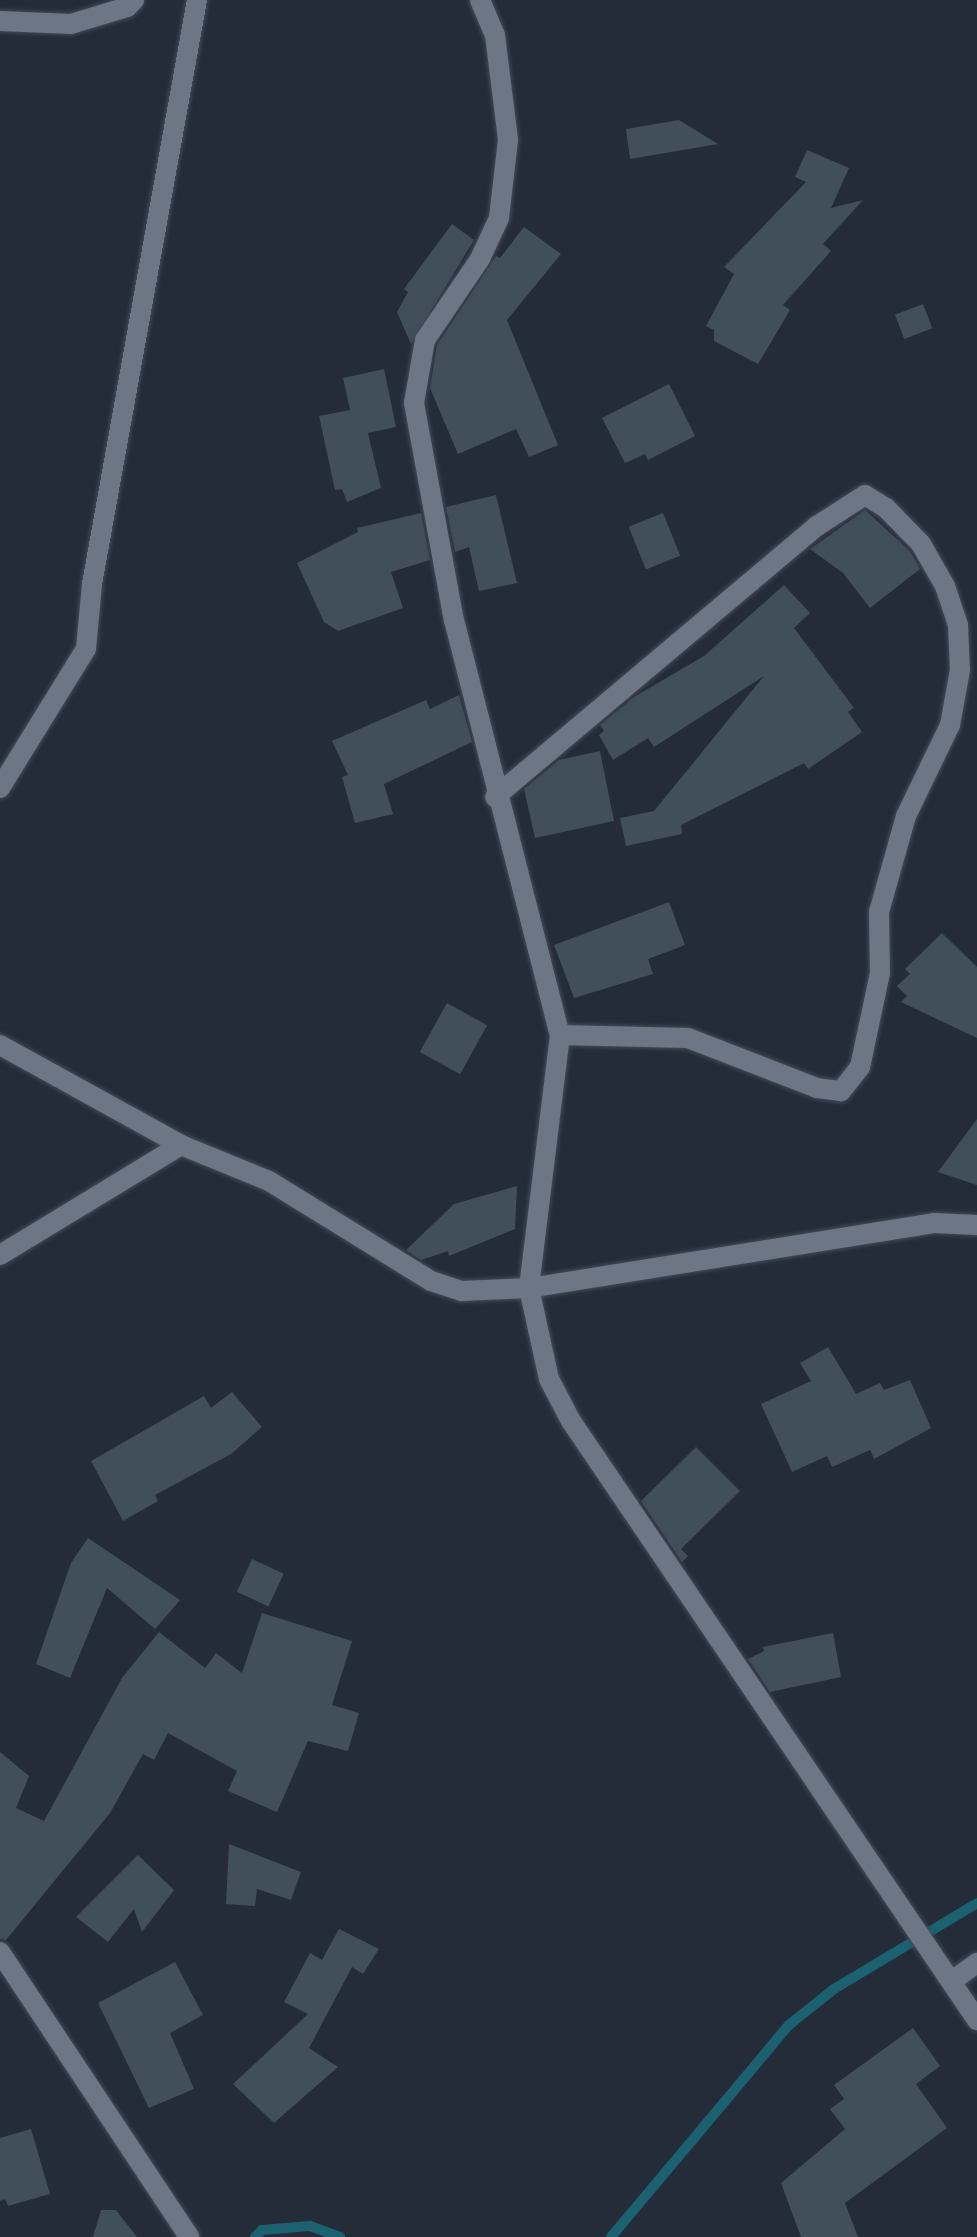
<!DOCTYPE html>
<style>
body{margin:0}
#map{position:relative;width:977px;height:2237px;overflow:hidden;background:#242c39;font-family:Overpass,sans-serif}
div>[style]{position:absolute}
.stream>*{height:10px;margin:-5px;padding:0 5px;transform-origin:5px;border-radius:5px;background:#1b6170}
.building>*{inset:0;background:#404f5a;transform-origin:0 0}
.roads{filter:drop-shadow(0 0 2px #444a55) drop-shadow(0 0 2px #444a55)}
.minor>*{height:20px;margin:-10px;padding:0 10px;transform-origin:10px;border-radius:10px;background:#6d7685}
span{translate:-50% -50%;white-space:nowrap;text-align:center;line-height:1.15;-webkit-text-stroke:6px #11141a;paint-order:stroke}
</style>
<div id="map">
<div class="stream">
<div style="left:255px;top:2237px;width:10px;rotate:-45deg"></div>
<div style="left:262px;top:2230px;width:48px;rotate:-4.8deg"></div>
<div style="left:310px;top:2226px;width:32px;rotate:20deg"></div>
<div style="left:611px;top:2237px;width:277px;rotate:-50deg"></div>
<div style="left:789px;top:2025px;width:58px;rotate:-38.7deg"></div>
<div style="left:834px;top:1989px;width:167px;rotate:-31deg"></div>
</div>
<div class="building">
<div style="clip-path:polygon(679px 120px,718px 144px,630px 159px,626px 129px)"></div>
<div style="clip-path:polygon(807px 150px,849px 168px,831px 208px,863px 200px,823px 244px,831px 251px,783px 305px,790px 310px,758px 364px,714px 341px,714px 330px,706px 326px,734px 274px,724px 267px,806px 182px,795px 177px)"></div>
<div style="clip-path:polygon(452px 224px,474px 240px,411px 344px,397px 312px,408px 292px,404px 289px)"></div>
<div style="clip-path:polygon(524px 227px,561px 254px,507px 320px,558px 445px,529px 457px,516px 429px,458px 454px,430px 388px,437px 345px,496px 256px,500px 258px)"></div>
<div style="left:923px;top:304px;width:26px;height:30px;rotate:69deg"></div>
<div style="clip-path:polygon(384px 369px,396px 427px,368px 433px,381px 488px,347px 502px,342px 489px,335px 490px,319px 416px,350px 410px,343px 378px)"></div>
<div style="clip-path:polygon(669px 384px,695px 436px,648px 460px,645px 454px,625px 463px,602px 418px)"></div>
<div style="clip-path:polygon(496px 495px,517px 583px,479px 591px,469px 547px,455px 552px,446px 507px)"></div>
<div style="clip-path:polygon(865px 510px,910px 551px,920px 569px,870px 608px,843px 573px,810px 549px)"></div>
<div style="clip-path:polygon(421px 513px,430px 560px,391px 572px,403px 608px,338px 631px,324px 622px,297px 563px,358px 532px,357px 528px)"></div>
<div style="left:663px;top:513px;width:46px;height:37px;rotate:68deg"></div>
<div style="clip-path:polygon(784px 585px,810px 613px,794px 628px,854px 708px,848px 712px,862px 732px,808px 769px,804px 763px,681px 825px,682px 834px,626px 846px,620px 818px,654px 811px,764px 676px,654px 747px,648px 738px,613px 760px,599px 735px,604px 731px,600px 725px,634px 697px,704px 656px)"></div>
<div style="clip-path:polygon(459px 695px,472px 742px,384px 784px,393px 814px,355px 823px,342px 777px,348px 775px,332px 741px,426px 700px,430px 709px)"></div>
<div style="clip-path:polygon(600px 751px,614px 821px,535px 838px,524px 789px,559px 760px)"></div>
<div style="clip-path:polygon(669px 902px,685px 945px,648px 959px,653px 974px,574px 998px,554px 945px)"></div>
<div style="clip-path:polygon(942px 933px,977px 967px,977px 1038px,901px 1002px,907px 996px,897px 986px,910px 974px,905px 969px)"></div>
<div style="left:447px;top:1003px;width:46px;height:56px;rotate:29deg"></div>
<div style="clip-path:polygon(977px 1119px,977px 1185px,938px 1172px)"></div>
<div style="clip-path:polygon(517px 1186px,515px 1229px,449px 1256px,448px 1251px,421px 1260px,406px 1250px,454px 1204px)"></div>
<div style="clip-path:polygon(828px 1347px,856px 1394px,880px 1383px,884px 1390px,910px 1380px,931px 1428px,874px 1459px,870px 1450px,832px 1467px,827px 1456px,792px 1472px,761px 1404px,811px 1381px,800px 1363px)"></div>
<div style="clip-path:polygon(232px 1392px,262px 1427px,231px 1454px,155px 1495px,158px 1501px,123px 1521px,91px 1461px,204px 1396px,211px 1408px)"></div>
<div style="clip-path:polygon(696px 1447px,740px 1491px,681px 1549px,688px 1556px,682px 1562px,641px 1501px)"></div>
<div style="clip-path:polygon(88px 1538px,180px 1600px,155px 1629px,107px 1588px,70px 1678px,36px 1664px,71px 1563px)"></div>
<div style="left:252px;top:1559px;width:35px;height:36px;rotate:25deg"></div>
<div style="clip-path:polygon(262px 1613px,352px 1641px,332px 1705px,359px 1713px,348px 1751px,308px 1741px,277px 1812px,228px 1791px,237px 1771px,168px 1733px,154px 1760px,143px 1754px,110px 1813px,6px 1940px,0 1939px,0 1752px,29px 1776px,16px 1808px,44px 1821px,122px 1678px,159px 1632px,205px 1668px,216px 1653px,242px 1673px)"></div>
<div style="clip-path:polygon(833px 1633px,841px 1677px,770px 1692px,748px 1659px,764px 1651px,763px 1647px)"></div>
<div style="clip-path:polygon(229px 1844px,301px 1872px,291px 1900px,257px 1889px,255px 1906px,226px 1904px)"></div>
<div style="clip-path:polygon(138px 1855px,174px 1890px,142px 1932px,134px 1909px,108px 1942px,76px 1917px)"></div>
<div style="clip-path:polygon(339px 1929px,379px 1949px,363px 1974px,352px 1967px,309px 2048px,338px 2067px,274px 2123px,233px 2084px,308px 2014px,284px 2002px,310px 1953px,322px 1960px)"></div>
<div style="clip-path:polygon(175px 1962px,203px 2015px,170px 2033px,194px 2089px,149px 2108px,98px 2003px)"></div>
<div style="clip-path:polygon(913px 2028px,940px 2066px,916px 2084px,947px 2128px,845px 2203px,858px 2237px,801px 2237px,781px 2183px,845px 2129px,830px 2109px,844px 2099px,834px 2085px)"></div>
<div style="clip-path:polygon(31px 2129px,50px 2194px,8px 2206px,5px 2199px,0 2201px,0 2138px)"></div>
<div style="clip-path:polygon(101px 2210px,116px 2210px,137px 2237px,93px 2237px)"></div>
</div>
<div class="roads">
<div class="minor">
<div style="left:480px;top:0;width:38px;rotate:67deg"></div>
<div style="left:495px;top:35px;width:106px;rotate:82.9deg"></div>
<div style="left:508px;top:140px;width:79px;rotate:96.6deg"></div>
<div style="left:499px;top:218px;width:45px;rotate:114.9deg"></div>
<div style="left:480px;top:259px;width:98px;rotate:124.2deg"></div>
<div style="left:425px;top:340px;width:64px;rotate:99.9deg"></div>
<div style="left:414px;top:403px;width:221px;rotate:79.6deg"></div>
<div style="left:454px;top:620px;width:428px;rotate:75.7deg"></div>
<div style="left:560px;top:1035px;width:255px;rotate:97deg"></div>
<div style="left:529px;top:1288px;width:93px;rotate:77.6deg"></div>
<div style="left:549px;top:1379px;width:47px;rotate:62.4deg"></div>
<div style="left:571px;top:1421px;width:724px;rotate:55.87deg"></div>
<div style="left:0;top:21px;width:71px;rotate:2.4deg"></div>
<div style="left:71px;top:24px;width:59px;rotate:-16.9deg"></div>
<div style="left:127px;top:7px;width:10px;rotate:-45deg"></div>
<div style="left:0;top:788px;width:163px;rotate:-58.3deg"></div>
<div style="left:86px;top:649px;width:65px;rotate:-84.7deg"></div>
<div style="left:92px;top:584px;width:593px;rotate:-79.81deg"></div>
<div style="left:495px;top:797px;width:421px;rotate:-40.1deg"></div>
<div style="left:817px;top:526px;width:57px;rotate:-32.9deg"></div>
<div style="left:865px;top:495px;width:25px;rotate:32deg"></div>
<div style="left:886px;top:508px;width:50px;rotate:45.8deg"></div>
<div style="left:921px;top:544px;width:48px;rotate:60.3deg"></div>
<div style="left:945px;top:586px;width:41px;rotate:71.6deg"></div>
<div style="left:958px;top:625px;width:45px;rotate:87.5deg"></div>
<div style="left:960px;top:670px;width:56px;rotate:100.3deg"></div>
<div style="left:950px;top:725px;width:101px;rotate:115.8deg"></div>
<div style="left:906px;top:816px;width:100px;rotate:105.7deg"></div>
<div style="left:879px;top:912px;width:61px;rotate:89.1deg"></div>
<div style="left:880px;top:973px;width:96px;rotate:102deg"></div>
<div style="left:860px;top:1067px;width:31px;rotate:128deg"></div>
<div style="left:841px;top:1091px;width:24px;rotate:-173deg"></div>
<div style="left:817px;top:1088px;width:138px;rotate:-158.8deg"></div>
<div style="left:688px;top:1038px;width:128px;rotate:-178.7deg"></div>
<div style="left:0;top:1045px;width:207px;rotate:28.9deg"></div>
<div style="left:181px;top:1145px;width:95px;rotate:22.2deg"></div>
<div style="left:269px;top:1181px;width:190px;rotate:31.7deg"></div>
<div style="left:431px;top:1281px;width:33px;rotate:18deg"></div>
<div style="left:462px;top:1291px;width:67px;rotate:-2.6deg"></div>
<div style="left:529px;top:1288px;width:410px;rotate:-9.1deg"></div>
<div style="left:934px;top:1223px;width:43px;rotate:2.7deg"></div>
<div style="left:0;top:1255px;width:212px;rotate:-31.3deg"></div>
<div style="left:0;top:1952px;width:342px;rotate:56.4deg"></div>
<div style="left:952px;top:1981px;width:31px;rotate:-36deg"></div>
</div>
</div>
</div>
